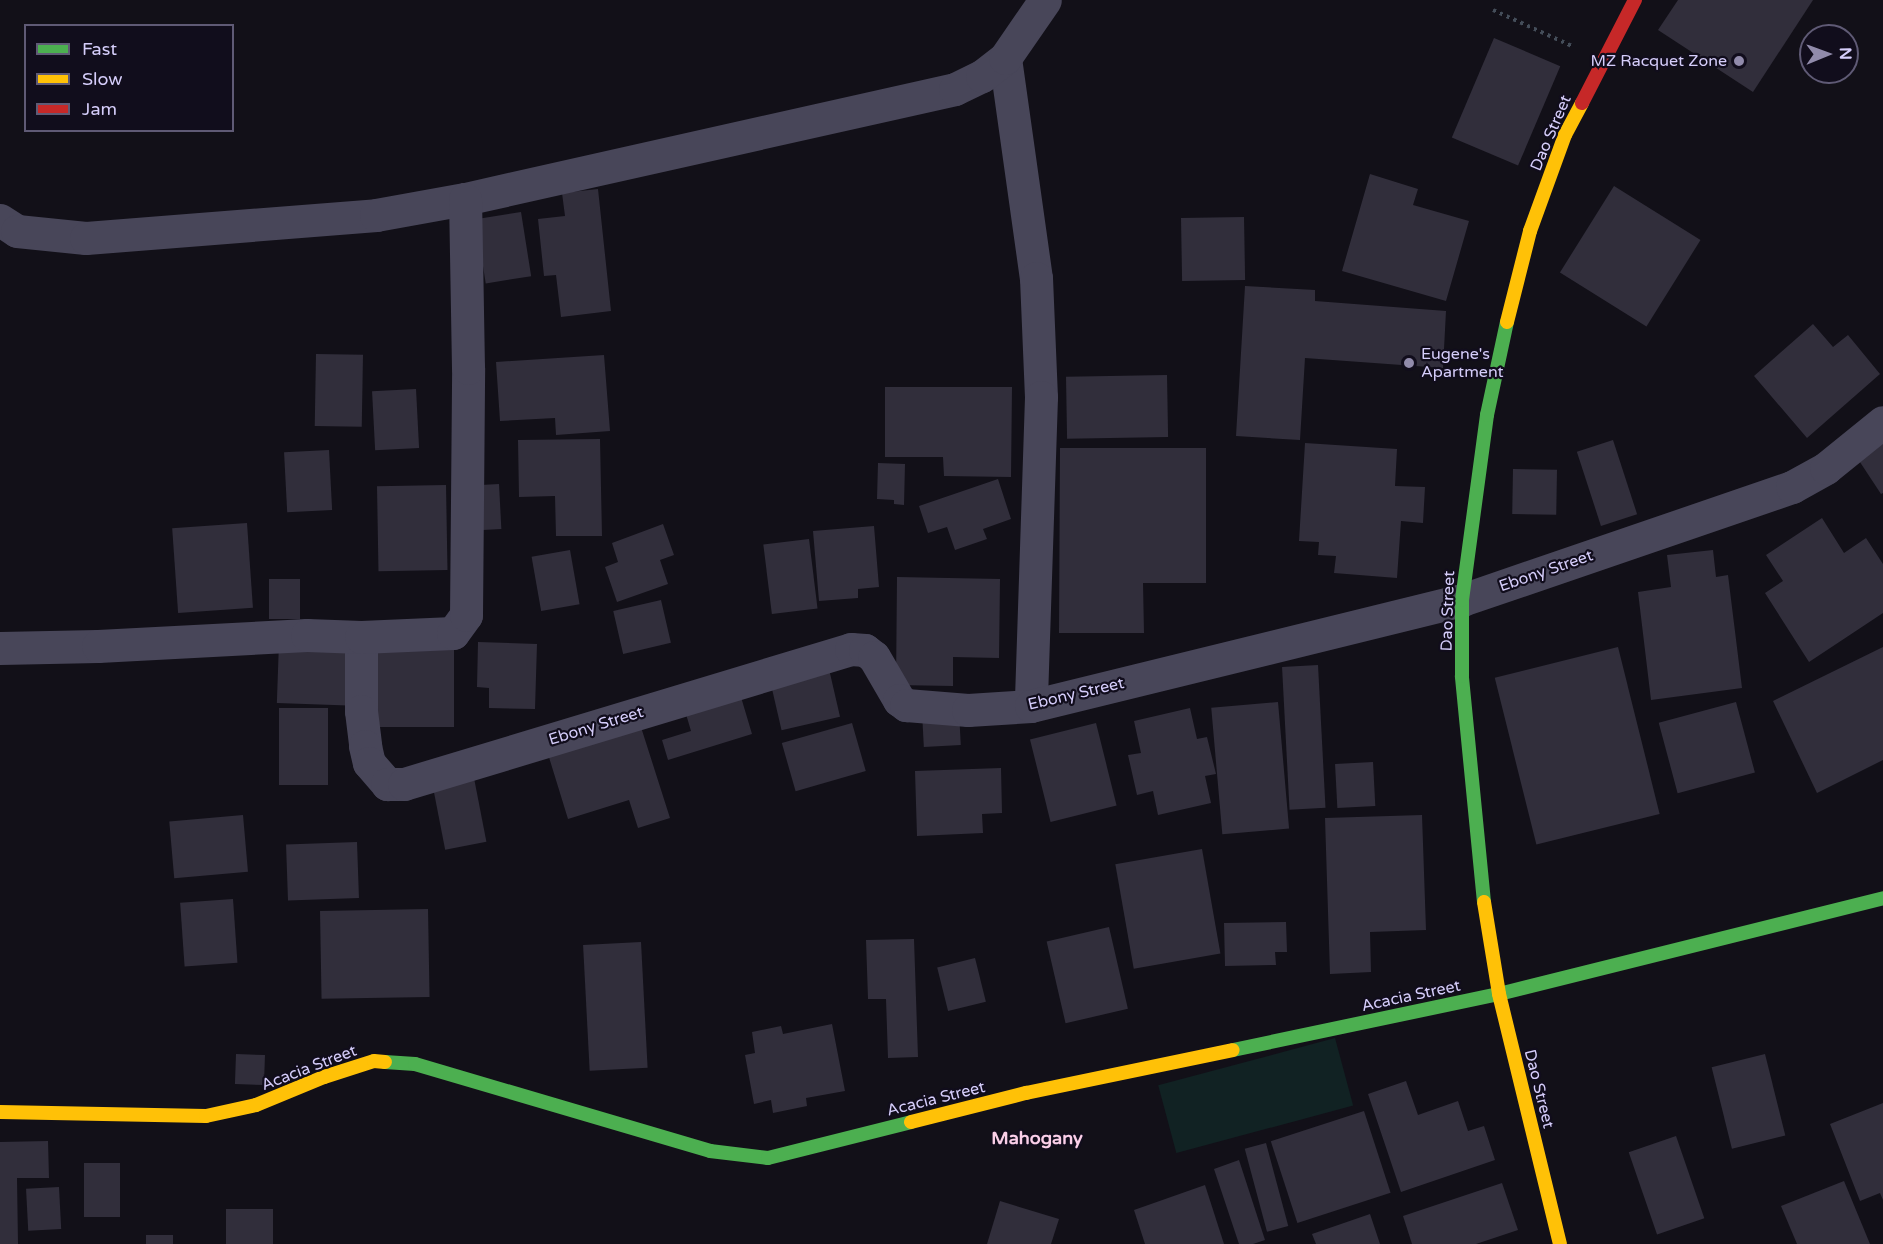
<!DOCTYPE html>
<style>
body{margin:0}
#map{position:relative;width:1883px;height:1244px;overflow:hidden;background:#121018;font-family:"Varela Round",sans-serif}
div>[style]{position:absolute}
.green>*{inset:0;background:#112223;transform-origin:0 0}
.building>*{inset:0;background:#312e3b;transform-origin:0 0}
.path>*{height:4px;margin-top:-2px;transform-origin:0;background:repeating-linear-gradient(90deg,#444d59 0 3px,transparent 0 7.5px)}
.street>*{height:33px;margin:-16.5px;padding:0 16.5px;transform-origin:16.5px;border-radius:16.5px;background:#484659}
.fast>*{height:14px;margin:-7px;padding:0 7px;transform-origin:7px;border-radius:7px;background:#4caf50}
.slow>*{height:14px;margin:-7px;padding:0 7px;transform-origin:7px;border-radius:7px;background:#ffc107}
.jam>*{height:14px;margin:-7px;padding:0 7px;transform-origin:7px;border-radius:7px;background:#c62828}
.dots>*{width:16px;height:16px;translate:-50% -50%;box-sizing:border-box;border:3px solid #110d1c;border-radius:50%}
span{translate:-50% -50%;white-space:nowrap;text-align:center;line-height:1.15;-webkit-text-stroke:4.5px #110d1c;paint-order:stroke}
.poi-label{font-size:16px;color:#d5cdfa}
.right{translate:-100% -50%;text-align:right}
.left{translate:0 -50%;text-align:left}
.street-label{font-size:16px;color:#d5cdfa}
.neighbourhood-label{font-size:18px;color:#facfe8;font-weight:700}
.legend{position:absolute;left:24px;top:24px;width:210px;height:108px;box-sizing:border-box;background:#110d1c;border:2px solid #5f5a75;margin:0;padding:8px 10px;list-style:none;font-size:18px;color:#d5cdfa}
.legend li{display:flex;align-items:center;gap:12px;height:30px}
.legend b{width:30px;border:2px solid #5f5a75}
.north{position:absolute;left:1799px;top:24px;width:60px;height:60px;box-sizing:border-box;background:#110d1c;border:2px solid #5f5a75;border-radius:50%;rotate:89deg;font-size:16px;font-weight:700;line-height:24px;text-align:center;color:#d5cdfa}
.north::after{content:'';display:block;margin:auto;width:21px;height:27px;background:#918bab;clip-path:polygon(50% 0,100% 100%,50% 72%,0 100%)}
</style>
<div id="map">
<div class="green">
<div style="left:1335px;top:1038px;width:70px;height:183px;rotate:75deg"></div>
</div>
<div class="building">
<div style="clip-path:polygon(1678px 0,1813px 0,1753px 92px,1658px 30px)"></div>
<div style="left:1494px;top:38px;width:72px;height:108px;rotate:23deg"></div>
<div style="clip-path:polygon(1370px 174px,1418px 189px,1413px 205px,1469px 221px,1446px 301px,1342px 271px)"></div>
<div style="left:1614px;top:186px;width:102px;height:102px;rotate:32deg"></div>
<div style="clip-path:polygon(598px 189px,611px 311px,561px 317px,556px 275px,544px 276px,538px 219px,565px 216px,562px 193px)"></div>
<div style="left:521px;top:212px;width:65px;height:46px;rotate:81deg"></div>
<div style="left:1244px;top:217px;width:63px;height:63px;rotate:89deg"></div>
<div style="clip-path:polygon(1245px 286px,1315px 290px,1315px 301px,1446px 311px,1443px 368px,1305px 358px,1300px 440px,1236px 436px)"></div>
<div style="clip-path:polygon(1813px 324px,1833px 347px,1848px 335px,1880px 374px,1807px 438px,1754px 376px)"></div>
<div style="left:316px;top:354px;width:47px;height:72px;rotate:1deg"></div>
<div style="clip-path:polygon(604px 355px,610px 431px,556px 435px,555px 418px,500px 421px,496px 362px)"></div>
<div style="left:1167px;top:375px;width:62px;height:101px;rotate:89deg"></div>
<div style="clip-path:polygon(885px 387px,1012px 387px,1011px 477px,944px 476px,943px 457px,885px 457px)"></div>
<div style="left:416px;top:389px;width:59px;height:44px;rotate:87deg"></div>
<div style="clip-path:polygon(1883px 433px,1883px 493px,1881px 494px,1854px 453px)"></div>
<div style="clip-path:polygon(600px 439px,602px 536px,556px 536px,555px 496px,519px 497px,518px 440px)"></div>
<div style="left:1613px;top:440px;width:78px;height:38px;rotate:72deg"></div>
<div style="clip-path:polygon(1305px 443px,1397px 449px,1395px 486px,1425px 487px,1423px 523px,1401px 521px,1397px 578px,1334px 573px,1336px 556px,1318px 555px,1319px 542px,1299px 541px)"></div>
<div style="clip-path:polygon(1060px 448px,1206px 448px,1206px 583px,1143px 583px,1144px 633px,1059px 633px)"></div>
<div style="left:329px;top:450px;width:60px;height:45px;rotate:87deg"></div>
<div style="clip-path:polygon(878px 463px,905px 464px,904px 505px,894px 504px,894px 500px,877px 499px)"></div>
<div style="left:1513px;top:469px;width:44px;height:45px;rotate:1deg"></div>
<div style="clip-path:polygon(998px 479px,1011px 519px,983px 529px,987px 539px,955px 550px,947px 527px,928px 533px,919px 506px)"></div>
<div style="left:499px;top:484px;width:45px;height:23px;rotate:87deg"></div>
<div style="left:446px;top:485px;width:85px;height:69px;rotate:89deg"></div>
<div style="clip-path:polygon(1822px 518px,1844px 553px,1866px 538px,1883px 564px,1883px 613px,1809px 662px,1765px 593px,1783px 581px,1766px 555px)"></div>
<div style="left:247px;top:523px;width:85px;height:75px;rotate:86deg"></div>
<div style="clip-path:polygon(663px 524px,674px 555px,660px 560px,668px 584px,617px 602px,605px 567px,618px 562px,612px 543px)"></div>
<div style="clip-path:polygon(874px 526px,879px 587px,858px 589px,858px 598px,819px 601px,813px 531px)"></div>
<div style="left:809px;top:539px;width:70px;height:46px;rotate:83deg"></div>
<div style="left:570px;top:550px;width:55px;height:39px;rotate:80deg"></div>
<div style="clip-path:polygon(1713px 550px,1716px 577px,1728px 575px,1742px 688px,1651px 700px,1638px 592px,1671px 587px,1667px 555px)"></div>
<div style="clip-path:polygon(897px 577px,1000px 579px,999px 658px,953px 657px,953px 686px,896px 685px)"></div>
<div style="left:269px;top:579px;width:31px;height:40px"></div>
<div style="left:661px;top:600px;width:44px;height:49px;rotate:77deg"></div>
<div style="left:279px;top:642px;width:71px;height:61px;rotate:2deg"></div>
<div style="clip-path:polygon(478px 642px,537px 644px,535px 709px,489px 708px,489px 688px,477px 687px)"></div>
<div style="left:1618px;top:647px;width:172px;height:127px;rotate:76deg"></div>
<div style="clip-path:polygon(1883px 647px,1883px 760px,1817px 793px,1773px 701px)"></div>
<div style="left:374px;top:650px;width:80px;height:77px"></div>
<div style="left:1318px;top:665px;width:143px;height:36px;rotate:87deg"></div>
<div style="left:829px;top:669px;width:49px;height:60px;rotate:77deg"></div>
<div style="clip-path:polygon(738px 687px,752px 734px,668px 760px,662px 740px,691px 731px,683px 704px)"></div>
<div style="left:1278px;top:702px;width:127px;height:67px;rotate:85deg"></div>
<div style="left:1736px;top:702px;width:73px;height:80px;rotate:75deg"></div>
<div style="left:279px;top:708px;width:49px;height:77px"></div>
<div style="clip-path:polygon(1190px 708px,1197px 739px,1207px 737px,1216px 774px,1205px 776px,1211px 803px,1158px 815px,1153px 791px,1137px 795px,1128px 755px,1141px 753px,1134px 721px)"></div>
<div style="left:959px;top:711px;width:34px;height:37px;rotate:87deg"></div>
<div style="left:852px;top:723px;width:50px;height:73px;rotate:74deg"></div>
<div style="left:1096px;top:723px;width:85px;height:68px;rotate:76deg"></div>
<div style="clip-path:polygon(640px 724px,670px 818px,638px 828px,629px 800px,568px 819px,548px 754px)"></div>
<div style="left:1373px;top:762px;width:44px;height:38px;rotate:87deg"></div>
<div style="clip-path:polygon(1001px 768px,1002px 813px,982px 814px,983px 833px,917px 836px,915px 771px)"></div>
<div style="left:474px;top:778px;width:65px;height:42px;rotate:79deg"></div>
<div style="left:243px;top:815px;width:57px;height:74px;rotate:85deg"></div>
<div style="clip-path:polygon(1422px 815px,1426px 930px,1370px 932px,1371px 972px,1330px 974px,1325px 818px)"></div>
<div style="left:357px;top:842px;width:56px;height:71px;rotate:88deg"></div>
<div style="left:1202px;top:849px;width:106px;height:88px;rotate:80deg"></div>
<div style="left:233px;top:899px;width:64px;height:53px;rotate:86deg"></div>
<div style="left:428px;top:909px;width:88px;height:108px;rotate:89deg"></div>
<div style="clip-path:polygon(1286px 922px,1287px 952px,1275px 952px,1276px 965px,1225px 966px,1224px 923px)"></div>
<div style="left:1109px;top:927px;width:84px;height:64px;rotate:77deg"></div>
<div style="clip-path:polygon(914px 939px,918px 1057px,888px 1058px,886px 999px,868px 999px,866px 940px)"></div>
<div style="left:641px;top:942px;width:126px;height:58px;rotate:87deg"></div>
<div style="left:975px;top:958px;width:45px;height:39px;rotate:76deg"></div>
<div style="clip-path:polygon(832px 1024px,845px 1091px,806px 1098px,807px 1106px,773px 1113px,771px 1100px,754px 1104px,745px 1055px,755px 1053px,752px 1032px,781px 1026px,783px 1034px)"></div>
<div style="left:236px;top:1054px;width:29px;height:30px;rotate:2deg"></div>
<div style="left:1765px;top:1054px;width:84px;height:55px;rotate:76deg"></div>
<div style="clip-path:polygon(1406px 1081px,1418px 1115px,1458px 1101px,1468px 1131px,1484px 1126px,1495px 1160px,1401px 1192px,1368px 1094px)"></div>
<div style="clip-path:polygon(1883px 1103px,1883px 1200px,1880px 1193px,1860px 1201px,1830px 1124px)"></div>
<div style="left:1364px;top:1111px;width:86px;height:98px;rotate:72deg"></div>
<div style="left:1676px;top:1136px;width:87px;height:50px;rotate:71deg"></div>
<div style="clip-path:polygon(48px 1141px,49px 1178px,17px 1178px,18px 1244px,0 1244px,0 1142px)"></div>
<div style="left:1266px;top:1143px;width:86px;height:22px;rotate:75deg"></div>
<div style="clip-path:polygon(1239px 1160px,1265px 1240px,1253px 1244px,1239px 1244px,1214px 1169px)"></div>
<div style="left:84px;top:1163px;width:36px;height:54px"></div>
<div style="clip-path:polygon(1844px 1181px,1870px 1244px,1797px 1244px,1781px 1206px)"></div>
<div style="clip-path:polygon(1502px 1183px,1518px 1230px,1476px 1244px,1412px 1244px,1403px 1216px)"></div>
<div style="clip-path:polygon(1205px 1185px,1224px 1244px,1145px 1244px,1134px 1210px)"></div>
<div style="left:59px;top:1187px;width:42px;height:33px;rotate:87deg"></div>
<div style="clip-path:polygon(1000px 1201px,1059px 1219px,1051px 1244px,987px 1244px)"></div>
<div style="left:226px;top:1209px;width:47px;height:35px"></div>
<div style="clip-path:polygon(1370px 1214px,1380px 1244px,1316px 1244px,1312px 1234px)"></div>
<div style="left:146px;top:1235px;width:27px;height:9px"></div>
</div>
<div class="path">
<div style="left:1493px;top:10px;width:87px;rotate:24.5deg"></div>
</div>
<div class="street">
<div style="left:1005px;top:58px;width:222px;rotate:82deg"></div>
<div style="left:1036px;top:278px;width:119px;rotate:87.6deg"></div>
<div style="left:1041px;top:397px;width:309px;rotate:91.9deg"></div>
<div style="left:0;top:220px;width:20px;rotate:33deg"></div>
<div style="left:17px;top:231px;width:69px;rotate:5.8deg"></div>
<div style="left:86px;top:238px;width:291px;rotate:-4.5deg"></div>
<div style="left:376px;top:215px;width:90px;rotate:-10.2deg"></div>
<div style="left:465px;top:199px;width:502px;rotate:-12.65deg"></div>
<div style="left:955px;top:89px;width:30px;rotate:-26deg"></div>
<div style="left:982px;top:76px;width:29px;rotate:-38deg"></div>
<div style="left:1005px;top:58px;width:70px;rotate:-55.4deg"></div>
<div style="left:361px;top:637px;width:74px;rotate:90deg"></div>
<div style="left:361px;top:711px;width:35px;rotate:83deg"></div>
<div style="left:365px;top:746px;width:17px;rotate:77deg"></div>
<div style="left:369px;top:763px;width:28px;rotate:49deg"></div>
<div style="left:387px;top:784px;width:17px"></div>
<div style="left:404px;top:784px;width:467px;rotate:-16.8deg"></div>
<div style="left:851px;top:649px;width:14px;rotate:4deg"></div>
<div style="left:865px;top:650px;width:11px;rotate:38deg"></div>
<div style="left:874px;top:657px;width:50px;rotate:59.8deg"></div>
<div style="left:899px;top:700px;width:9px;rotate:36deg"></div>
<div style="left:906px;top:705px;width:62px;rotate:4.6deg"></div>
<div style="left:968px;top:710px;width:63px;rotate:-3.6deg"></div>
<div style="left:1031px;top:706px;width:444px;rotate:-13.8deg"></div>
<div style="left:1462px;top:600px;width:349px;rotate:-18.9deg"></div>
<div style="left:1792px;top:487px;width:39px;rotate:-29deg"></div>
<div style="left:1826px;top:468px;width:73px;rotate:-38.9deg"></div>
<div style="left:0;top:648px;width:98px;rotate:-1.2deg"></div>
<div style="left:98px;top:646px;width:209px;rotate:-3deg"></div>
<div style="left:307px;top:635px;width:54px;rotate:2.1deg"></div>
<div style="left:361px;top:637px;width:92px;rotate:-2.5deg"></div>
<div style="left:453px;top:633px;width:22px;rotate:-54deg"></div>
<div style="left:466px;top:615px;width:247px;rotate:-89.5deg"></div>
<div style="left:468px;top:368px;width:169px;rotate:-91deg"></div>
</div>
<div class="fast">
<div style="left:1484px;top:902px;width:227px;rotate:-95.6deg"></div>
<div style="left:1462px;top:676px;width:76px;rotate:-90deg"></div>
<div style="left:1462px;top:600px;width:187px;rotate:-82.3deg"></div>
<div style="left:1487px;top:415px;width:95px;rotate:-77.9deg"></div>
<div style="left:1233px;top:1050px;width:272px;rotate:-11.9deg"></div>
<div style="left:1499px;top:994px;width:396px;rotate:-14deg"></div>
<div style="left:385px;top:1062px;width:30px;rotate:4deg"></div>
<div style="left:415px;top:1064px;width:308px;rotate:16.4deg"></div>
<div style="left:710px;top:1151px;width:58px;rotate:6.9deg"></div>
<div style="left:768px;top:1158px;width:147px;rotate:-14.1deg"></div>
</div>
<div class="slow">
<div style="left:1507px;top:322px;width:94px;rotate:-75.8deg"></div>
<div style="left:1530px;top:231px;width:102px;rotate:-70deg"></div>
<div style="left:1565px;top:135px;width:36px;rotate:-62deg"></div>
<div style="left:1484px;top:902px;width:93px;rotate:80.7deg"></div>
<div style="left:1499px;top:994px;width:257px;rotate:76.3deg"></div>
<div style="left:0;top:1112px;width:206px;rotate:1.1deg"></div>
<div style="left:206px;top:1116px;width:51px;rotate:-12.4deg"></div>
<div style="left:256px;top:1105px;width:74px;rotate:-22.4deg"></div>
<div style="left:324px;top:1077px;width:52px;rotate:-17.7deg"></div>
<div style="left:374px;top:1061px;width:11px;rotate:5deg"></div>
<div style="left:911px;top:1122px;width:119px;rotate:-14.2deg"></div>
<div style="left:1026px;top:1093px;width:211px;rotate:-11.7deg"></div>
</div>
<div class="jam">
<div style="left:1582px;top:103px;width:116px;rotate:-62.8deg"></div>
</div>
<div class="dots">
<div style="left:1739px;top:61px;background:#918bab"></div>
<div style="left:1409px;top:363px;background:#918bab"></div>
</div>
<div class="poi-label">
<span class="right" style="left:1727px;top:61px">MZ Racquet Zone</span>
<span class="left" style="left:1421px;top:363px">Eugene's<br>Apartment</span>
</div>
<div class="street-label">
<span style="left:1551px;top:133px;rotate:-67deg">Dao Street</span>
<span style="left:1546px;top:571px;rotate:-19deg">Ebony Street</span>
<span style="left:1448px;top:611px;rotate:-88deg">Dao Street</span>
<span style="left:1076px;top:694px;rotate:-13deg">Ebony Street</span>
<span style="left:596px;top:726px;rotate:-17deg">Ebony Street</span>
<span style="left:1411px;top:996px;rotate:-12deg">Acacia Street</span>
<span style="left:309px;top:1068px;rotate:-21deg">Acacia Street</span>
<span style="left:1539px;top:1089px;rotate:76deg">Dao Street</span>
<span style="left:936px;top:1099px;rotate:-14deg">Acacia Street</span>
</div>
<div class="neighbourhood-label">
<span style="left:1037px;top:1138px">Mahogany</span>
</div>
<ul class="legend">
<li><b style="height:8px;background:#4caf50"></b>Fast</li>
<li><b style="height:8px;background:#ffc107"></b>Slow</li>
<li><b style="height:8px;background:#c62828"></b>Jam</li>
</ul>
<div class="north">N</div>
</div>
